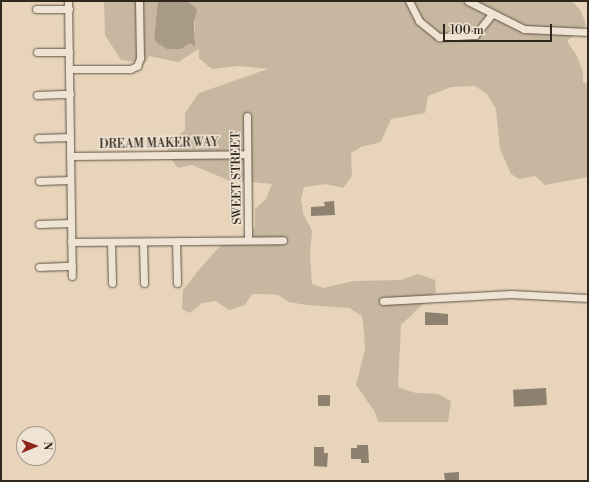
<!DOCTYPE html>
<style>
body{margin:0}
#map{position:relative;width:589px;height:482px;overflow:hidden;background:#e7d4bb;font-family:"Libre Bodoni",serif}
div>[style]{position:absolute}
.green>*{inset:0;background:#c8b7a0}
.water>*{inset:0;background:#a99a85}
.building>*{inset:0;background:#8f816f;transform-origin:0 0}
.roads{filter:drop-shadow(0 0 1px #5e5344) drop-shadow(0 0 1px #5e5344)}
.minor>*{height:7px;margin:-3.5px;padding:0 3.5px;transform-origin:3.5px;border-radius:3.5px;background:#efe3d3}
span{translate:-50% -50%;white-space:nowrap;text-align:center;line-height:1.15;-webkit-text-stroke:3px #efe3d3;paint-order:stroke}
.street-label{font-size:12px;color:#30281d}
.frame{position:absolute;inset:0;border:2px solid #30281d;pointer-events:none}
.north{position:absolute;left:16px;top:426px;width:40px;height:40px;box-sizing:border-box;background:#efe3d3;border:1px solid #a3988a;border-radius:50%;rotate:89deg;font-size:11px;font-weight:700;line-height:16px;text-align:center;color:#30281d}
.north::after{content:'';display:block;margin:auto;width:14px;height:18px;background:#8f2418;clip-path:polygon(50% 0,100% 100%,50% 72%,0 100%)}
.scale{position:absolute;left:443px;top:24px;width:109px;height:18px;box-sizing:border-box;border:2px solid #30281d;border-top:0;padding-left:5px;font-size:12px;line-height:14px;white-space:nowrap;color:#30281d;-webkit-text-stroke:3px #efe3d3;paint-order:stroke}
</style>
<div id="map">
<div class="green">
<div style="clip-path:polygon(104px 1px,158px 1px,154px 38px,156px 42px,170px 49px,181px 49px,195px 39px,195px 7px,187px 1px,572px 1px,581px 11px,586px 25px,567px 41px,577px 56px,583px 72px,583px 82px,588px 84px,588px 177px,545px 185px,535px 176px,519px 179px,511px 174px,500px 149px,496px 109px,487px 94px,475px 86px,451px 87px,428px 96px,425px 113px,391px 119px,381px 142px,361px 147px,351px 153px,352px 176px,343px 188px,326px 184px,304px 187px,301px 199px,303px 213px,312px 231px,310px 253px,312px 284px,323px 288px,354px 281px,401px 280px,418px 274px,435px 280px,436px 292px,401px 325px,398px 387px,416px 393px,438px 394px,451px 401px,448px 422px,378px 422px,375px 412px,356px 385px,365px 349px,364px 333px,362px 316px,349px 308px,306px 305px,289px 302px,278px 295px,263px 294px,252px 294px,245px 305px,229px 310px,216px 301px,202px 303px,190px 313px,182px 309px,183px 290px,198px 271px,222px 244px,236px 242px,255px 228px,255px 209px,266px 199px,272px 184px,228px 180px,192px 165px,178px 168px,166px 153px,171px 142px,185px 130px,185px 113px,199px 93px,268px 69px,239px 66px,212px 69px,199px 58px,199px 49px,178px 62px,149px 56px,145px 63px,121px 60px,105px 35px)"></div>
</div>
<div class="water">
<div style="clip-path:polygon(158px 1px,187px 1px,195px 7px,197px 10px,194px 22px,195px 47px,190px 43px,181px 49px,167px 49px,156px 42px,154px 38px)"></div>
</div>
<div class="building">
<div style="clip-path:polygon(334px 201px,335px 215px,311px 216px,311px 207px,325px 206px,324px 202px)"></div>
<div style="clip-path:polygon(425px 312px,448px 314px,448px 325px,425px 325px)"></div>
<div style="left:546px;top:388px;width:17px;height:33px;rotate:87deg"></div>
<div style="left:318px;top:395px;width:12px;height:11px"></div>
<div style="clip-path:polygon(357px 445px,368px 445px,369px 463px,361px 463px,361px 459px,351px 459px,351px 448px,357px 448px)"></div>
<div style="clip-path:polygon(314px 447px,324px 447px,324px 453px,328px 453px,327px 467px,314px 466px)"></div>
<div style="clip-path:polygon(459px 472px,459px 481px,445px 481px,444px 473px)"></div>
</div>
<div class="roads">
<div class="minor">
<div style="left:68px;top:1px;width:275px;rotate:89.2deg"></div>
<div style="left:409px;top:1px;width:22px;rotate:63deg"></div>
<div style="left:419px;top:21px;width:26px;rotate:39deg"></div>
<div style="left:439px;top:37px;width:36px;rotate:-3deg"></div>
<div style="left:475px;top:35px;width:27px;rotate:-51deg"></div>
<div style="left:468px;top:1px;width:63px;rotate:26.6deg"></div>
<div style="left:524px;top:29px;width:64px;rotate:2.7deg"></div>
<div style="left:36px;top:9px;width:33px"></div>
<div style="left:37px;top:52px;width:32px"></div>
<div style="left:69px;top:69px;width:61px"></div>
<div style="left:130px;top:69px;width:8px;rotate:-23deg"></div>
<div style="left:137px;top:66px;width:9px;rotate:-69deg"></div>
<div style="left:140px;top:58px;width:57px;rotate:-91deg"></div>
<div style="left:37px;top:95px;width:33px;rotate:-2deg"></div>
<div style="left:247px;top:116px;width:124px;rotate:89.5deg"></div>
<div style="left:38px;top:138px;width:32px;rotate:-2deg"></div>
<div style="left:70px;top:156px;width:177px;rotate:-0.6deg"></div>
<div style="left:39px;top:181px;width:31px;rotate:-2deg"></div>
<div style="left:39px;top:224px;width:32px;rotate:-2deg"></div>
<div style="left:176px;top:241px;width:42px;rotate:88.6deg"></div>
<div style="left:71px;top:242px;width:212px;rotate:-0.5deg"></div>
<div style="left:111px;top:242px;width:41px;rotate:88.6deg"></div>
<div style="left:143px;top:242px;width:41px;rotate:88.6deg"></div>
<div style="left:39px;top:267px;width:33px;rotate:-2deg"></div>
<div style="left:383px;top:301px;width:128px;rotate:-3.1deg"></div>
<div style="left:511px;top:294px;width:77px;rotate:3deg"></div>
</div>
</div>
<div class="street-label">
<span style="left:159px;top:144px;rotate:-1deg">DREAM MAKER WAY</span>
<span style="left:237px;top:178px;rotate:-91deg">SWEET STREET</span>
</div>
<div class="frame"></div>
<div class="north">N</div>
<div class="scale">100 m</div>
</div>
